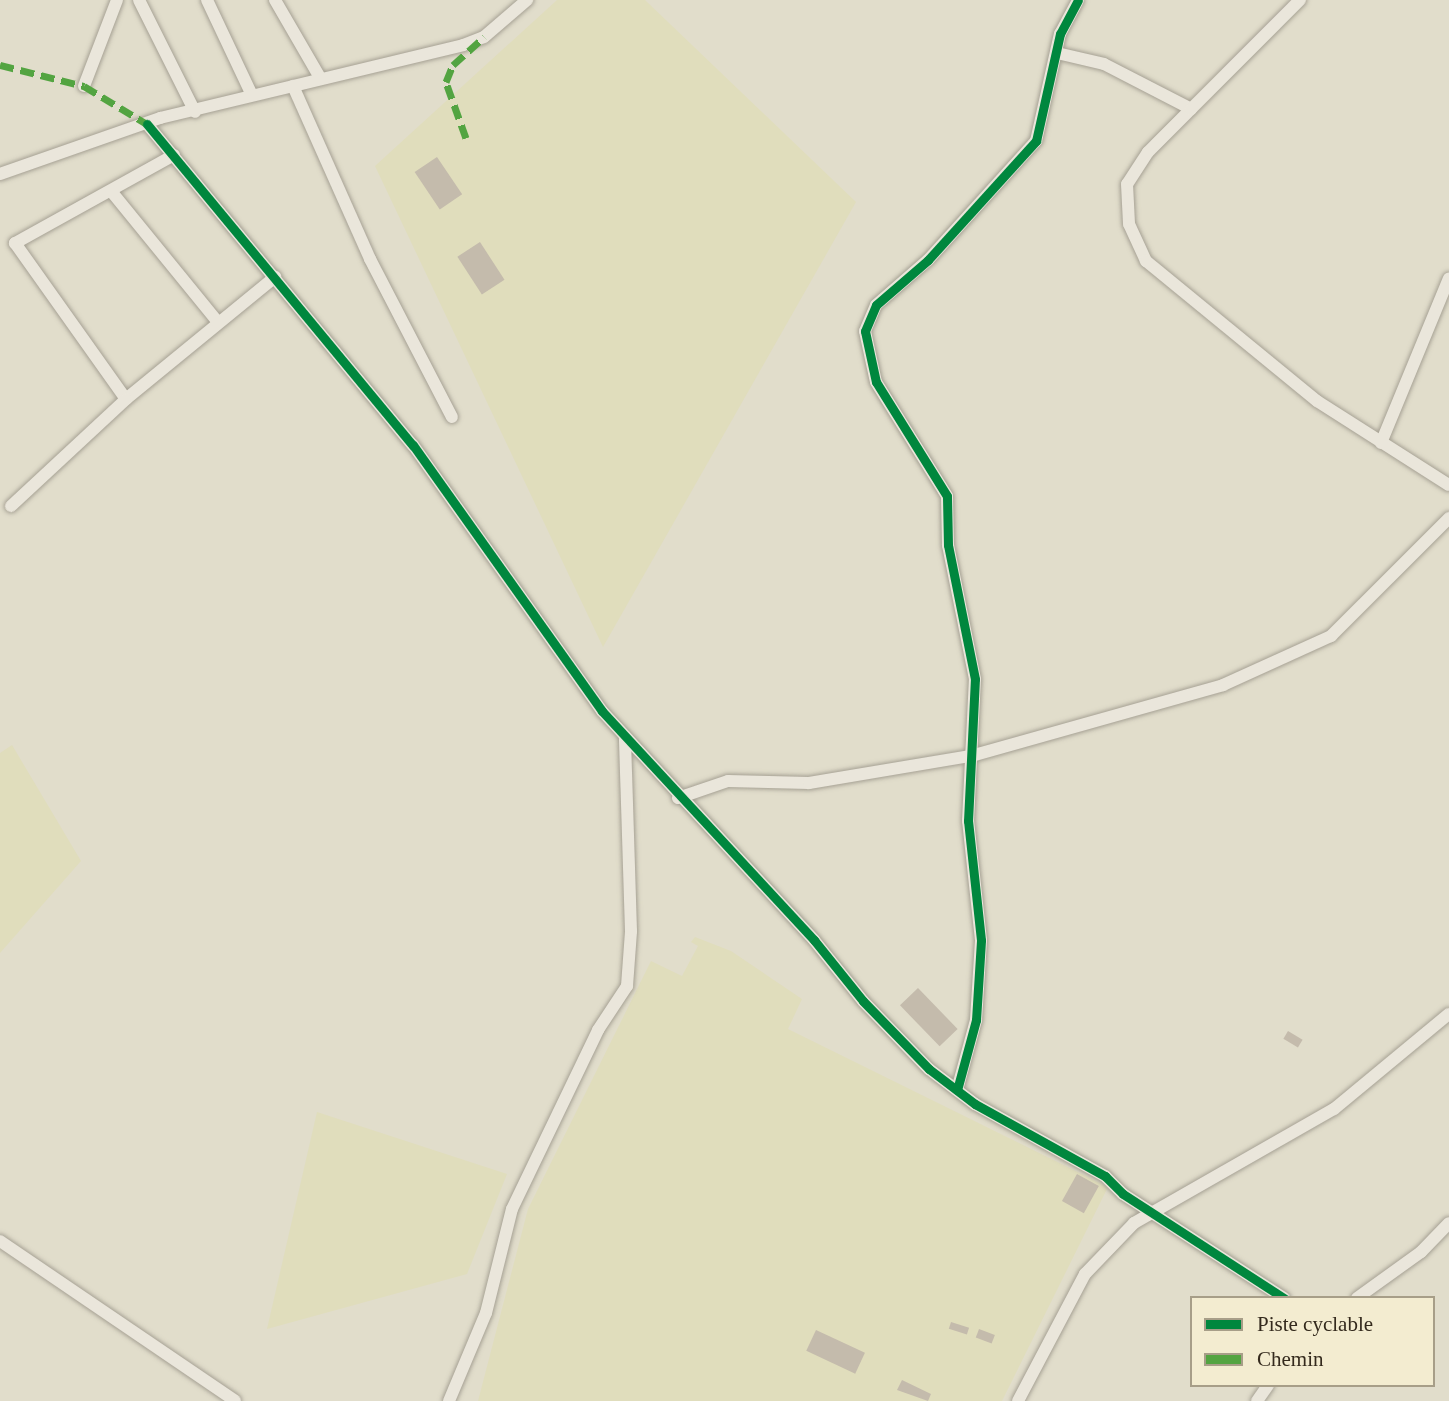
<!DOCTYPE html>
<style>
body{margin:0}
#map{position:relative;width:1449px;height:1401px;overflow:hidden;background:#e1ddcb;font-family:Georgia,serif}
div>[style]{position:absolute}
.farmland>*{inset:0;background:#e0ddbc}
.building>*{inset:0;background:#c4bbac;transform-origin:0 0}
.roads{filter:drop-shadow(0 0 2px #a6a194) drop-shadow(0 0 2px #a6a194)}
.street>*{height:12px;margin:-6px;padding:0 6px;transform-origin:6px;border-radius:6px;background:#eae6db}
.quiet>*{height:7px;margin-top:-3.5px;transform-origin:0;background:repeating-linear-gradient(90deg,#53a441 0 14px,transparent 0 21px)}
.cycleway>*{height:9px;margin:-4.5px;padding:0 4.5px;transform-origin:4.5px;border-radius:4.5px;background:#00873e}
span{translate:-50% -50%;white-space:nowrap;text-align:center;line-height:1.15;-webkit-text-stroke:5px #f3ecd0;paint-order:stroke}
.legend{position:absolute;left:1190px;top:1296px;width:245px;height:91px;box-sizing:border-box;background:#f3ecd0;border:2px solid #a79e88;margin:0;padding:9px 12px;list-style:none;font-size:21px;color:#342a1d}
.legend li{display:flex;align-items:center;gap:14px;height:35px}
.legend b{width:35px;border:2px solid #a79e88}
</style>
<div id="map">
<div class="farmland">
<div style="clip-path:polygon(557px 0,645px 0,856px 202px,603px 647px,375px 166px)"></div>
<div style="clip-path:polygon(12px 745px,81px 861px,0 953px,0 753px)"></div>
<div style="clip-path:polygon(695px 937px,731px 951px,802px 999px,788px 1029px,1108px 1187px,1002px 1401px,478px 1401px,528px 1209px,651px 961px,682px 976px,698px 946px,691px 942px)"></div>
<div style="clip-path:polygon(317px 1112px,507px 1174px,467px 1274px,267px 1329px)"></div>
</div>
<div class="building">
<div style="left:437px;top:157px;width:45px;height:27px;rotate:56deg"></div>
<div style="left:480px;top:242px;width:45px;height:27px;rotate:57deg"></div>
<div style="left:918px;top:988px;width:57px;height:25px;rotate:46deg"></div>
<div style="left:1288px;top:1031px;width:17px;height:9px;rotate:31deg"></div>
<div style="left:1077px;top:1174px;width:25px;height:31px;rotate:29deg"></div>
<div style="left:951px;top:1322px;width:19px;height:7px;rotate:18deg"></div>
<div style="left:979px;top:1329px;width:17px;height:9px;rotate:21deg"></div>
<div style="left:816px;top:1330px;width:54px;height:23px;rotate:25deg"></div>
<div style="clip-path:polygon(902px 1380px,931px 1394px,928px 1401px,897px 1390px)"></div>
</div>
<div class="roads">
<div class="street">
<div style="left:139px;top:0;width:125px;rotate:63.4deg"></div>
<div style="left:207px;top:0;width:103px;rotate:64.7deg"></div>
<div style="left:275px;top:0;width:88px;rotate:59.9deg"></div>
<div style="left:1057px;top:53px;width:48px;rotate:13.2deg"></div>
<div style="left:1104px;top:64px;width:98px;rotate:27.3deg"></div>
<div style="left:1191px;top:109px;width:61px;rotate:135deg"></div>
<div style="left:1148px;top:152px;width:38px;rotate:123deg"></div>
<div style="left:1127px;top:184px;width:40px;rotate:87.1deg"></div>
<div style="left:1129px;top:224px;width:41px;rotate:65.3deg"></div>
<div style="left:1146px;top:261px;width:221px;rotate:39.3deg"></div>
<div style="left:1317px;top:401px;width:156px;rotate:32.5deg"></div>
<div style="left:84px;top:86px;width:92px;rotate:-69deg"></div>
<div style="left:293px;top:86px;width:189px;rotate:66deg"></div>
<div style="left:370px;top:259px;width:178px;rotate:62.6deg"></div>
<div style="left:1191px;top:109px;width:154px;rotate:-45deg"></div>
<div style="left:147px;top:124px;width:417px;rotate:50.4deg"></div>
<div style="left:413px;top:445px;width:326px;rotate:54.6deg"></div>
<div style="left:602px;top:711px;width:312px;rotate:47.2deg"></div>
<div style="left:814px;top:940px;width:78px;rotate:51.2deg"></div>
<div style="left:863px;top:1001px;width:95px;rotate:45.9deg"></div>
<div style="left:929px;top:1069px;width:58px;rotate:37.3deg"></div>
<div style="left:975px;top:1104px;width:149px;rotate:29deg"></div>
<div style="left:1105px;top:1176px;width:25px;rotate:45deg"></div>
<div style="left:1123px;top:1194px;width:192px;rotate:32.9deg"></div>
<div style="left:174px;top:155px;width:182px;rotate:151deg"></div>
<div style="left:15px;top:243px;width:191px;rotate:54.6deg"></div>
<div style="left:126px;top:399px;width:193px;rotate:-39.3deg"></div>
<div style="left:0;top:174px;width:170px;rotate:-19.3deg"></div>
<div style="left:160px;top:118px;width:312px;rotate:-13.5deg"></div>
<div style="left:463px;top:45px;width:22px;rotate:-21deg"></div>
<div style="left:484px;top:37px;width:57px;rotate:-40.7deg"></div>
<div style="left:111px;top:191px;width:169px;rotate:50.8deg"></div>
<div style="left:1381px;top:443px;width:178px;rotate:-67.6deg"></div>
<div style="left:11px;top:506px;width:157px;rotate:-42.9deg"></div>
<div style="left:678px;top:798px;width:53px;rotate:-18.8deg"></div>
<div style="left:728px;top:781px;width:81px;rotate:1.4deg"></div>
<div style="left:809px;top:783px;width:164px;rotate:-9.5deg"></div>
<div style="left:971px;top:756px;width:262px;rotate:-15.7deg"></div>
<div style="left:1223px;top:685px;width:119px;rotate:-24.4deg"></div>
<div style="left:1331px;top:636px;width:167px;rotate:-45deg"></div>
<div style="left:957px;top:1090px;width:73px;rotate:-74.8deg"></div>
<div style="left:976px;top:1020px;width:80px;rotate:-86.4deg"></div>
<div style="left:981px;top:940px;width:120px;rotate:-96.2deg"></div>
<div style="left:968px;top:821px;width:142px;rotate:-87.2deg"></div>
<div style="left:975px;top:679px;width:137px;rotate:-101.4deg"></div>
<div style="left:948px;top:545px;width:49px;rotate:-91.2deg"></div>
<div style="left:947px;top:496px;width:134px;rotate:-121.9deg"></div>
<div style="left:876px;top:382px;width:52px;rotate:-102.2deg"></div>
<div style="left:865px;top:331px;width:28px;rotate:-67deg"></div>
<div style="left:876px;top:305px;width:69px;rotate:-40.9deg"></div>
<div style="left:928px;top:260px;width:161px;rotate:-47.8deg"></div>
<div style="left:1036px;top:141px;width:110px;rotate:-77.4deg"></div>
<div style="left:1060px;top:34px;width:38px;rotate:-62deg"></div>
<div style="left:0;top:1241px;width:284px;rotate:34.2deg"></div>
<div style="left:1357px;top:1298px;width:79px;rotate:-35.7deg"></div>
<div style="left:1421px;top:1252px;width:40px;rotate:-46deg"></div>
<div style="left:449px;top:1401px;width:95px;rotate:-67.2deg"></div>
<div style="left:486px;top:1313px;width:107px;rotate:-76deg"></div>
<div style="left:512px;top:1209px;width:199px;rotate:-64.3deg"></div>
<div style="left:598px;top:1030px;width:53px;rotate:-56.6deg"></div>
<div style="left:627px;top:986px;width:55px;rotate:-85.8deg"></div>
<div style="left:631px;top:931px;width:195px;rotate:-91.8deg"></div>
<div style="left:1018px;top:1401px;width:144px;rotate:-62.2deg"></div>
<div style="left:1085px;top:1274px;width:71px;rotate:-46.1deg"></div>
<div style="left:1134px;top:1223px;width:230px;rotate:-29.7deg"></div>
<div style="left:1334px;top:1109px;width:149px;rotate:-39.6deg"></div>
<div style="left:1257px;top:1401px;width:19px;rotate:-55deg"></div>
</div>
</div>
<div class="quiet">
<div style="left:0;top:65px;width:87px;rotate:14deg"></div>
<div style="left:84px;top:86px;width:74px;rotate:31.1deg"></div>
<div style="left:466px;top:138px;width:59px;rotate:-109.7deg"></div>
<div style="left:446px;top:82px;width:18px;rotate:-68deg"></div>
<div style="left:453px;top:65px;width:42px;rotate:-42.1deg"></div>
</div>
<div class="cycleway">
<div style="left:147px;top:124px;width:417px;rotate:50.4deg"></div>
<div style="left:413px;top:445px;width:326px;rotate:54.6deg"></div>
<div style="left:602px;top:711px;width:312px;rotate:47.2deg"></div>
<div style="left:814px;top:940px;width:78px;rotate:51.2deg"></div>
<div style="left:863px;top:1001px;width:95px;rotate:45.9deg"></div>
<div style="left:929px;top:1069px;width:58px;rotate:37.3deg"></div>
<div style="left:975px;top:1104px;width:149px;rotate:29deg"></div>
<div style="left:1105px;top:1176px;width:25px;rotate:45deg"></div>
<div style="left:1123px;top:1194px;width:192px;rotate:32.9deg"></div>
<div style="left:957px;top:1090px;width:73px;rotate:-74.8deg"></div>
<div style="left:976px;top:1020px;width:80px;rotate:-86.4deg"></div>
<div style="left:981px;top:940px;width:120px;rotate:-96.2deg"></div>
<div style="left:968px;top:821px;width:142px;rotate:-87.2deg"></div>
<div style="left:975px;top:679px;width:137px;rotate:-101.4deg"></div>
<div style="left:948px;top:545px;width:49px;rotate:-91.2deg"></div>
<div style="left:947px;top:496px;width:134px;rotate:-121.9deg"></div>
<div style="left:876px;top:382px;width:52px;rotate:-102.2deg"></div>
<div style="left:865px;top:331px;width:28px;rotate:-67deg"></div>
<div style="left:876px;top:305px;width:69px;rotate:-40.9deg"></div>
<div style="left:928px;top:260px;width:161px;rotate:-47.8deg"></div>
<div style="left:1036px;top:141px;width:110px;rotate:-77.4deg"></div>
<div style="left:1060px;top:34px;width:38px;rotate:-62deg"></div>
</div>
<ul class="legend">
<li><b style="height:9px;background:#00873e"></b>Piste cyclable</li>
<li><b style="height:9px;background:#53a441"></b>Chemin</li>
</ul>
</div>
